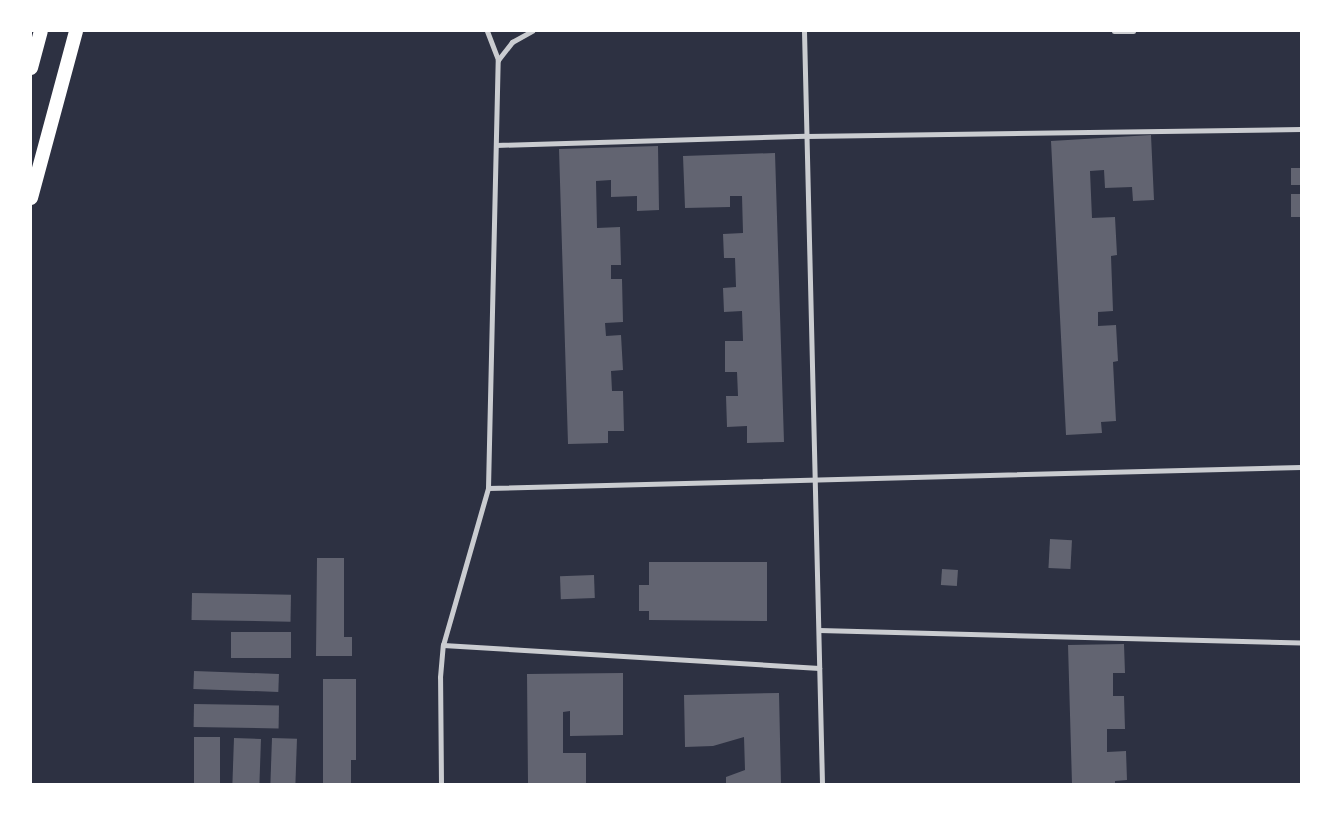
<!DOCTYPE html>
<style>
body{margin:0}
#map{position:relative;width:1332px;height:815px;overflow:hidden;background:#2d3142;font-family:"Varela Round",sans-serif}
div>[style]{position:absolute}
.building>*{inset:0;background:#626471;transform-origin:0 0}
.minor>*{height:5px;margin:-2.5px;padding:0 2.5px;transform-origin:2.5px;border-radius:2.5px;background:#caccd0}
.trunk>*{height:14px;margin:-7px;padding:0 7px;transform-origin:7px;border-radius:7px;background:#fff}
span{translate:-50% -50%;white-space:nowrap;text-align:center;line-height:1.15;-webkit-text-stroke:4px #fff;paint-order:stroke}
.frame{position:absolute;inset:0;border:32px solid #fff;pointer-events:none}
</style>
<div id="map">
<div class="building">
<div style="clip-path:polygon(1151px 135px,1154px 200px,1133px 201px,1132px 187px,1105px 188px,1104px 170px,1090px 171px,1092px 218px,1115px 217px,1117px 255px,1111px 256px,1113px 311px,1098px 312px,1098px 326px,1116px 325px,1118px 361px,1113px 362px,1116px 421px,1101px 422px,1102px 433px,1066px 435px,1051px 141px)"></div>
<div style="clip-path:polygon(658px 146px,659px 210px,637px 211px,637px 196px,611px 197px,611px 180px,596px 181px,597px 228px,620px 227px,621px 265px,611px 265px,611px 279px,622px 279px,623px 322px,605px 323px,606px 336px,621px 335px,623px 370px,611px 371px,612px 391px,623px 391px,624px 431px,608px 431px,608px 443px,568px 444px,559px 149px)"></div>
<div style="clip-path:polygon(775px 153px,784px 442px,747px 443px,747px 426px,727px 427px,726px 396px,738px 396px,737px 372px,725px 372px,725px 341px,743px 341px,742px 311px,724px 312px,723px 288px,736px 287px,735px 258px,724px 258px,723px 234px,743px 233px,742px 196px,730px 196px,730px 207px,685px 208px,683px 156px)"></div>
<div style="left:1291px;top:168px;width:10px;height:17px"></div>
<div style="left:1291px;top:194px;width:10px;height:23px"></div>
<div style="left:1050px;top:539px;width:22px;height:29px;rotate:3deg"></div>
<div style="clip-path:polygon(317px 558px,344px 558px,344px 637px,352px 637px,352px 656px,316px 656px)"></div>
<div style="clip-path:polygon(649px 562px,767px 562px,767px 621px,649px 620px,649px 611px,639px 611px,639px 585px,649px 585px)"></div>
<div style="left:942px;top:569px;width:16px;height:16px;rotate:4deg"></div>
<div style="left:594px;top:575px;width:23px;height:34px;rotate:88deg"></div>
<div style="left:192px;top:593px;width:99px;height:27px;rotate:1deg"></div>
<div style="left:231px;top:632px;width:60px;height:26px"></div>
<div style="clip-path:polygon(1124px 644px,1125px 673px,1113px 673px,1113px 696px,1124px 696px,1125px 729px,1107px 729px,1107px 752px,1126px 751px,1127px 780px,1115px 781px,1115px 784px,1072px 784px,1068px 645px)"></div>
<div style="left:194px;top:671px;width:85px;height:18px;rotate:2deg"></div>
<div style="clip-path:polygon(623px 673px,623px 735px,570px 736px,570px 711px,563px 712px,563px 753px,586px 753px,586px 784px,528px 784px,527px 674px)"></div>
<div style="clip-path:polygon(323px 679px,356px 679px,356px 760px,351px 760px,351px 784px,323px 784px)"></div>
<div style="clip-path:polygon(779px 693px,781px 784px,726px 784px,726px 777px,745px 770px,744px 737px,713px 746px,685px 747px,684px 695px)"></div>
<div style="left:194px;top:704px;width:85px;height:23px;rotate:1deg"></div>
<div style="left:220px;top:737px;width:47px;height:26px;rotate:90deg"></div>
<div style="left:234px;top:738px;width:27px;height:46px;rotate:2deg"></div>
<div style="left:272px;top:738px;width:25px;height:46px;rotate:2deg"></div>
</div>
<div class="minor">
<div style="left:487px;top:31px;width:31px;rotate:69deg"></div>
<div style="left:804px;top:31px;width:753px;rotate:88.63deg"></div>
<div style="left:1114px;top:31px;width:19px"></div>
<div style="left:496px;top:145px;width:310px;rotate:-1.7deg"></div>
<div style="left:806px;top:136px;width:495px;rotate:-0.8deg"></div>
<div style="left:488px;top:488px;width:813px;rotate:-1.48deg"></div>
<div style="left:819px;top:630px;width:482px;rotate:1.5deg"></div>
<div style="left:443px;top:645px;width:377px;rotate:3.5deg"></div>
<div style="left:441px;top:784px;width:107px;rotate:-90.5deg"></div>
<div style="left:440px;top:677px;width:32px;rotate:-85deg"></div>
<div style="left:443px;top:645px;width:163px;rotate:-74deg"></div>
<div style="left:488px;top:488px;width:428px;rotate:-88.7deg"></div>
<div style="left:498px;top:60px;width:23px;rotate:-52deg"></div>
<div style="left:512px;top:42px;width:23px;rotate:-29deg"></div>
</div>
<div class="trunk">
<div style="left:31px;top:68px;width:38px;rotate:-75deg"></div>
<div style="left:31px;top:198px;width:173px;rotate:-74.9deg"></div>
</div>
<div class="frame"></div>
</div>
